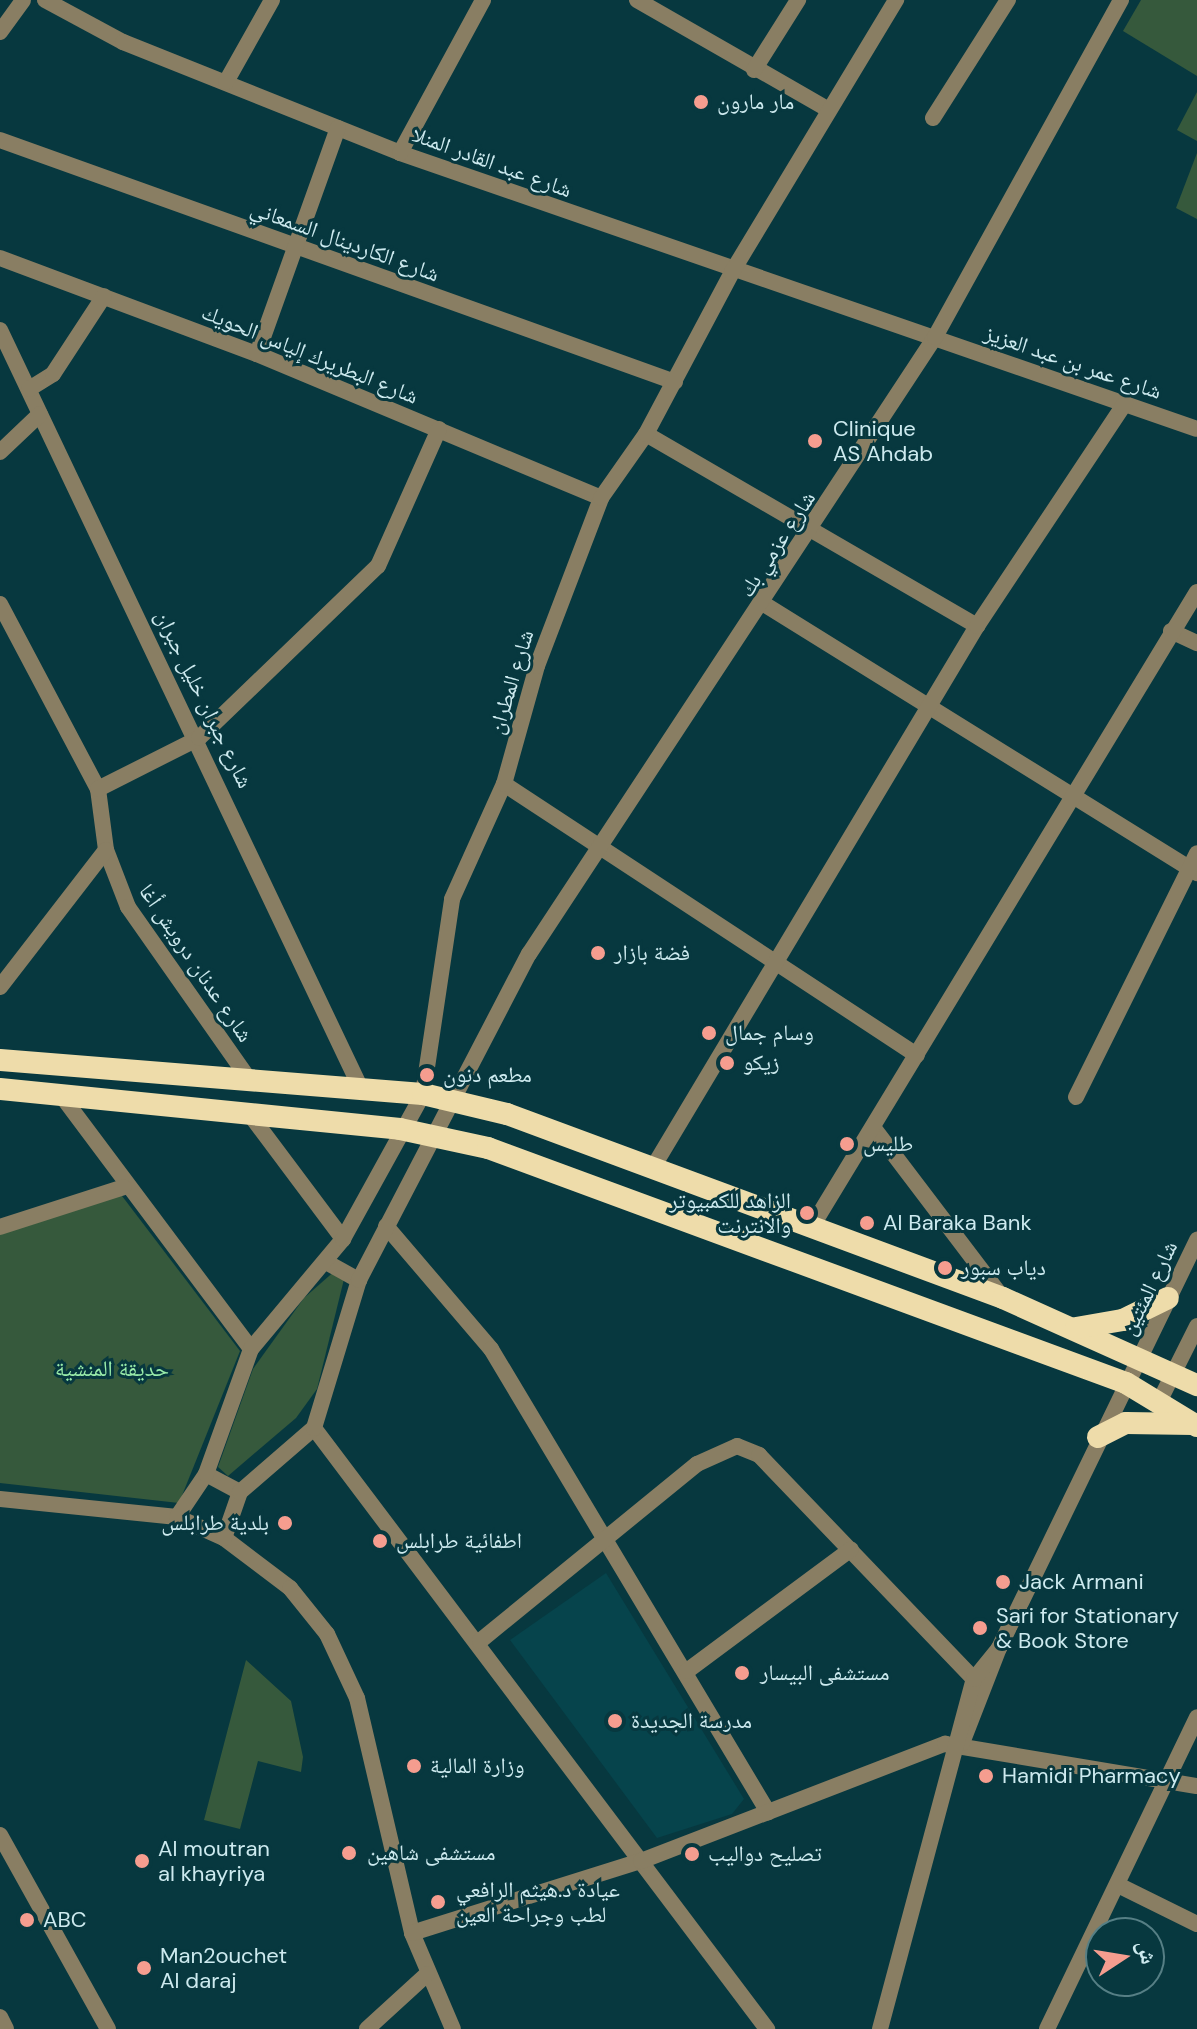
<!DOCTYPE html>
<meta charset="utf-8">
<style>
body{margin:0}
#map{position:relative;width:1197px;height:2029px;overflow:hidden;background:#07383f;font-family:"DM Sans","Noto Naskh Arabic",sans-serif}
div>[style]{position:absolute}
.built>*{inset:0;background:#06444c}
.green>*{inset:0;background:#36593c}
.minor>*{height:16px;margin:-8px;padding:0 8px;transform-origin:8px;border-radius:8px;background:#897e63}
.tertiary>*{height:16px;margin:-8px;padding:0 8px;transform-origin:8px;border-radius:8px;background:#897e63}
.trunk>*{height:22px;margin:-11px;padding:0 11px;transform-origin:11px;border-radius:11px;background:#eedcaa}
.dots>*{width:22px;height:22px;translate:-50% -50%;box-sizing:border-box;border:4px solid #07383f;border-radius:50%}
span{translate:-50% -50%;white-space:nowrap;text-align:center;line-height:1.15;-webkit-text-stroke:6px #07383f;paint-order:stroke}
.poi-label{font-size:22px;color:#cdeaef}
.left{translate:0 -50%;text-align:left}
.right{translate:-100% -50%;text-align:right}
.street-label{font-size:22px;color:#cdeaef}
.park-label{font-size:22px;color:#9aedaa}
.north{position:absolute;left:1085px;top:1917px;width:80px;height:80px;box-sizing:border-box;background:#07383f;border:2px solid #567f85;border-radius:50%;rotate:78deg;font-size:22px;font-weight:700;line-height:32px;text-align:center;color:#cdeaef}
.north::after{content:'';display:block;margin:auto;width:28px;height:36px;background:#f59d8f;clip-path:polygon(50% 0,100% 100%,50% 72%,0 100%)}
</style>
<div id="map">
<div class="built">
<div style="clip-path:polygon(606px 1573px,744px 1799px,732px 1814px,657px 1838px,510px 1640px)"></div>
</div>
<div class="green">
<div style="clip-path:polygon(1141px 0,1197px 0,1197px 76px,1123px 31px)"></div>
<div style="clip-path:polygon(1197px 92px,1197px 141px,1177px 130px)"></div>
<div style="clip-path:polygon(1197px 153px,1197px 219px,1176px 208px)"></div>
<div style="clip-path:polygon(119px 1192px,240px 1351px,179px 1503px,0 1483px,0 1231px)"></div>
<div style="clip-path:polygon(337px 1269px,345px 1275px,317px 1389px,296px 1418px,228px 1476px,218px 1467px,253px 1369px,304px 1298px)"></div>
<div style="clip-path:polygon(246px 1660px,291px 1701px,303px 1757px,301px 1772px,258px 1761px,240px 1829px,204px 1820px)"></div>
</div>
<div class="minor">
<div style="left:45px;top:0;width:89px;rotate:28.3deg"></div>
<div style="left:123px;top:42px;width:298px;rotate:21.8deg"></div>
<div style="left:400px;top:153px;width:843px;rotate:19.1deg"></div>
<div style="left:637px;top:0;width:219px;rotate:29.8deg"></div>
<div style="left:754px;top:70px;width:83px;rotate:-57.8deg"></div>
<div style="left:226px;top:82px;width:94px;rotate:-60.7deg"></div>
<div style="left:933px;top:118px;width:140px;rotate:-57.6deg"></div>
<div style="left:0;top:140px;width:717px;rotate:19.72deg"></div>
<div style="left:400px;top:153px;width:174px;rotate:-61.5deg"></div>
<div style="left:0;top:258px;width:274px;rotate:20.5deg"></div>
<div style="left:257px;top:354px;width:373px;rotate:22.7deg"></div>
<div style="left:0;top:330px;width:843px;rotate:64.56deg"></div>
<div style="left:257px;top:354px;width:240px;rotate:-70.3deg"></div>
<div style="left:29px;top:389px;width:28px;rotate:-32deg"></div>
<div style="left:53px;top:374px;width:93px;rotate:-56.8deg"></div>
<div style="left:646px;top:434px;width:383px;rotate:30.1deg"></div>
<div style="left:0;top:452px;width:55px;rotate:-43.5deg"></div>
<div style="left:0;top:604px;width:209px;rotate:62.1deg"></div>
<div style="left:98px;top:789px;width:62px;rotate:82.5deg"></div>
<div style="left:106px;top:850px;width:61px;rotate:68.9deg"></div>
<div style="left:128px;top:907px;width:214px;rotate:54.9deg"></div>
<div style="left:764px;top:604px;width:510px;rotate:31.85deg"></div>
<div style="left:1171px;top:631px;width:29px;rotate:25deg"></div>
<div style="left:504px;top:784px;width:494px;rotate:33.3deg"></div>
<div style="left:98px;top:789px;width:113px;rotate:-26.8deg"></div>
<div style="left:199px;top:738px;width:248px;rotate:-43.9deg"></div>
<div style="left:378px;top:566px;width:150px;rotate:-66deg"></div>
<div style="left:0;top:987px;width:173px;rotate:-52.3deg"></div>
<div style="left:61px;top:1095px;width:317px;rotate:53.2deg"></div>
<div style="left:1076px;top:1097px;width:272px;rotate:-63.6deg"></div>
<div style="left:251px;top:1116px;width:154px;rotate:53.2deg"></div>
<div style="left:873px;top:1127px;width:215px;rotate:52.8deg"></div>
<div style="left:655px;top:1164px;width:627px;rotate:-59.1deg"></div>
<div style="left:977px;top:626px;width:268px;rotate:-56.4deg"></div>
<div style="left:386px;top:1226px;width:162px;rotate:49.5deg"></div>
<div style="left:491px;top:1349px;width:540px;rotate:59.11deg"></div>
<div style="left:0;top:1227px;width:130px;rotate:-17.9deg"></div>
<div style="left:811px;top:1228px;width:744px;rotate:-58.75deg"></div>
<div style="left:326px;top:1262px;width:38px;rotate:29deg"></div>
<div style="left:314px;top:1428px;width:753px;rotate:52.99deg"></div>
<div style="left:206px;top:1474px;width:38px;rotate:28deg"></div>
<div style="left:0;top:1499px;width:178px;rotate:5.8deg"></div>
<div style="left:177px;top:1517px;width:51px;rotate:24.1deg"></div>
<div style="left:224px;top:1538px;width:83px;rotate:37.1deg"></div>
<div style="left:290px;top:1588px;width:59px;rotate:51.2deg"></div>
<div style="left:327px;top:1634px;width:71px;rotate:64.9deg"></div>
<div style="left:357px;top:1698px;width:241px;rotate:76.8deg"></div>
<div style="left:412px;top:1933px;width:104px;rotate:66.9deg"></div>
<div style="left:177px;top:1517px;width:52px;rotate:-56deg"></div>
<div style="left:206px;top:1474px;width:133px;rotate:-70.2deg"></div>
<div style="left:251px;top:1349px;width:143px;rotate:-50.1deg"></div>
<div style="left:343px;top:1239px;width:166px;rotate:-61.1deg"></div>
<div style="left:423px;top:1094px;width:197px;rotate:-81.5deg"></div>
<div style="left:452px;top:899px;width:126px;rotate:-65.7deg"></div>
<div style="left:504px;top:784px;width:123px;rotate:-74.4deg"></div>
<div style="left:537px;top:666px;width:180px;rotate:-69.1deg"></div>
<div style="left:601px;top:498px;width:78px;rotate:-54.9deg"></div>
<div style="left:646px;top:434px;width:183px;rotate:-62deg"></div>
<div style="left:732px;top:272px;width:318px;rotate:-58.9deg"></div>
<div style="left:224px;top:1538px;width:49px;rotate:-70.8deg"></div>
<div style="left:240px;top:1492px;width:98px;rotate:-40.9deg"></div>
<div style="left:314px;top:1428px;width:155px;rotate:-73.1deg"></div>
<div style="left:359px;top:1280px;width:368px;rotate:-62.5deg"></div>
<div style="left:529px;top:954px;width:739px;rotate:-56.65deg"></div>
<div style="left:935px;top:337px;width:385px;rotate:-61.1deg"></div>
<div style="left:480px;top:1641px;width:280px;rotate:-39.2deg"></div>
<div style="left:697px;top:1464px;width:44px;rotate:-24.2deg"></div>
<div style="left:737px;top:1446px;width:24px;rotate:22deg"></div>
<div style="left:759px;top:1455px;width:310px;rotate:46.2deg"></div>
<div style="left:687px;top:1671px;width:204px;rotate:-36.6deg"></div>
<div style="left:0;top:1835px;width:222px;rotate:60.9deg"></div>
<div style="left:1118px;top:1885px;width:88px;rotate:26.3deg"></div>
<div style="left:412px;top:1933px;width:240px;rotate:-17.5deg"></div>
<div style="left:641px;top:1861px;width:326px;rotate:-21.1deg"></div>
<div style="left:945px;top:1744px;width:255px;rotate:9.5deg"></div>
<div style="left:0;top:2017px;width:13px;rotate:63deg"></div>
<div style="left:367px;top:2029px;width:81px;rotate:-42.5deg"></div>
<div style="left:1047px;top:2029px;width:346px;rotate:-64.3deg"></div>
</div>
<div class="tertiary">
<div style="left:0;top:32px;width:39px;rotate:-54deg"></div>
<div style="left:1159px;top:1402px;width:85px;rotate:-63.4deg"></div>
<div style="left:962px;top:1743px;width:102px;rotate:-68.7deg"></div>
<div style="left:999px;top:1648px;width:454px;rotate:-64.1deg"></div>
<div style="left:880px;top:2029px;width:362px;rotate:-75deg"></div>
<div style="left:974px;top:1679px;width:40px;rotate:-51deg"></div>
</div>
<div class="trunk">
<div style="left:0;top:1060px;width:424px;rotate:4.6deg"></div>
<div style="left:423px;top:1094px;width:86px;rotate:13.4deg"></div>
<div style="left:507px;top:1114px;width:529px;rotate:20.35deg"></div>
<div style="left:1003px;top:1298px;width:213px;rotate:24.2deg"></div>
<div style="left:0;top:1089px;width:402px;rotate:5.7deg"></div>
<div style="left:400px;top:1129px;width:90px;rotate:12.2deg"></div>
<div style="left:488px;top:1148px;width:680px;rotate:20.22deg"></div>
<div style="left:1126px;top:1383px;width:83px;rotate:31.2deg"></div>
<div style="left:1076px;top:1328px;width:48px;rotate:-9.7deg"></div>
<div style="left:1123px;top:1320px;width:50px;rotate:-26.1deg"></div>
<div style="left:1098px;top:1437px;width:31px;rotate:-27deg"></div>
<div style="left:1126px;top:1423px;width:67px;rotate:0.9deg"></div>
</div>
<div class="dots">
<div style="left:701px;top:102px;background:#f59d8f"></div>
<div style="left:815px;top:441px;background:#f59d8f"></div>
<div style="left:598px;top:953px;background:#f59d8f"></div>
<div style="left:709px;top:1033px;background:#f59d8f"></div>
<div style="left:727px;top:1063px;background:#f59d8f"></div>
<div style="left:427px;top:1075px;background:#f59d8f"></div>
<div style="left:847px;top:1144px;background:#f59d8f"></div>
<div style="left:807px;top:1213px;background:#f59d8f"></div>
<div style="left:867px;top:1223px;background:#f59d8f"></div>
<div style="left:945px;top:1268px;background:#f59d8f"></div>
<div style="left:285px;top:1523px;background:#f59d8f"></div>
<div style="left:380px;top:1541px;background:#f59d8f"></div>
<div style="left:1003px;top:1582px;background:#f59d8f"></div>
<div style="left:980px;top:1628px;background:#f59d8f"></div>
<div style="left:742px;top:1673px;background:#f59d8f"></div>
<div style="left:615px;top:1721px;background:#f59d8f"></div>
<div style="left:414px;top:1766px;background:#f59d8f"></div>
<div style="left:986px;top:1776px;background:#f59d8f"></div>
<div style="left:349px;top:1853px;background:#f59d8f"></div>
<div style="left:692px;top:1854px;background:#f59d8f"></div>
<div style="left:142px;top:1861px;background:#f59d8f"></div>
<div style="left:438px;top:1902px;background:#f59d8f"></div>
<div style="left:27px;top:1920px;background:#f59d8f"></div>
<div style="left:144px;top:1968px;background:#f59d8f"></div>
</div>
<div class="poi-label">
<span class="left" style="left:717px;top:102px">مار مارون</span>
<span class="left" style="left:833px;top:441px">Clinique<br>AS Ahdab</span>
<span class="left" style="left:614px;top:953px">فضة بازار</span>
<span class="left" style="left:725px;top:1033px">وسام جمال</span>
<span class="left" style="left:743px;top:1063px">زيكو</span>
<span class="left" style="left:443px;top:1075px">مطعم دنون</span>
<span class="left" style="left:863px;top:1144px">طليس</span>
<span class="right" style="left:791px;top:1213px">الزاهد للكمبيوتر<br>والانترنت</span>
<span class="left" style="left:883px;top:1223px">Al Baraka Bank</span>
<span class="left" style="left:961px;top:1268px">دياب سبور</span>
<span class="right" style="left:269px;top:1523px">بلدية طرابلس</span>
<span class="left" style="left:396px;top:1541px">اطفائية طرابلس</span>
<span class="left" style="left:1019px;top:1582px">Jack Armani</span>
<span class="left" style="left:996px;top:1628px">Sari for Stationary<br>&amp; Book Store</span>
<span class="left" style="left:760px;top:1673px">مستشفی البيسار</span>
<span class="left" style="left:631px;top:1721px">مدرسة الجديدة</span>
<span class="left" style="left:430px;top:1766px">وزارة المالية</span>
<span class="left" style="left:1002px;top:1776px">Hamidi Pharmacy</span>
<span class="left" style="left:158px;top:1861px">Al moutran<br>al khayriya</span>
<span class="left" style="left:367px;top:1853px">مستشفى شاهين</span>
<span class="left" style="left:708px;top:1854px">تصليح دواليب</span>
<span class="left" style="left:456px;top:1902px">عيادة د.هيثم الرافعي<br>لطب وجراحة العين</span>
<span class="left" style="left:43px;top:1920px">ABC</span>
<span class="left" style="left:160px;top:1968px">Man2ouchet<br>Al daraj</span>
</div>
<div class="street-label">
<span style="left:492px;top:162px;rotate:20deg">شارع عبد القادر المنلا</span>
<span style="left:345px;top:241px;rotate:20deg">شارع الكاردينال السمعاني</span>
<span style="left:310px;top:354px;rotate:22deg">شارع البطريرك إلياس الحويك</span>
<span style="left:1073px;top:362px;rotate:19deg">شارع عمر بن عبد العزيز</span>
<span style="left:777px;top:544px;rotate:-57deg">شارع عزمي بك</span>
<span style="left:511px;top:682px;rotate:-73deg">شارع المطران</span>
<span style="left:204px;top:699px;rotate:64deg">شارع جبران خليل جبران</span>
<span style="left:196px;top:963px;rotate:56deg">شارع عدنان درويش أغا</span>
<span style="left:1149px;top:1288px;rotate:-64deg">شارع المئتين</span>
</div>
<div class="park-label">
<span style="left:112px;top:1369px">حديقة المنشية</span>
</div>
<div class="north">ش</div>
</div>
